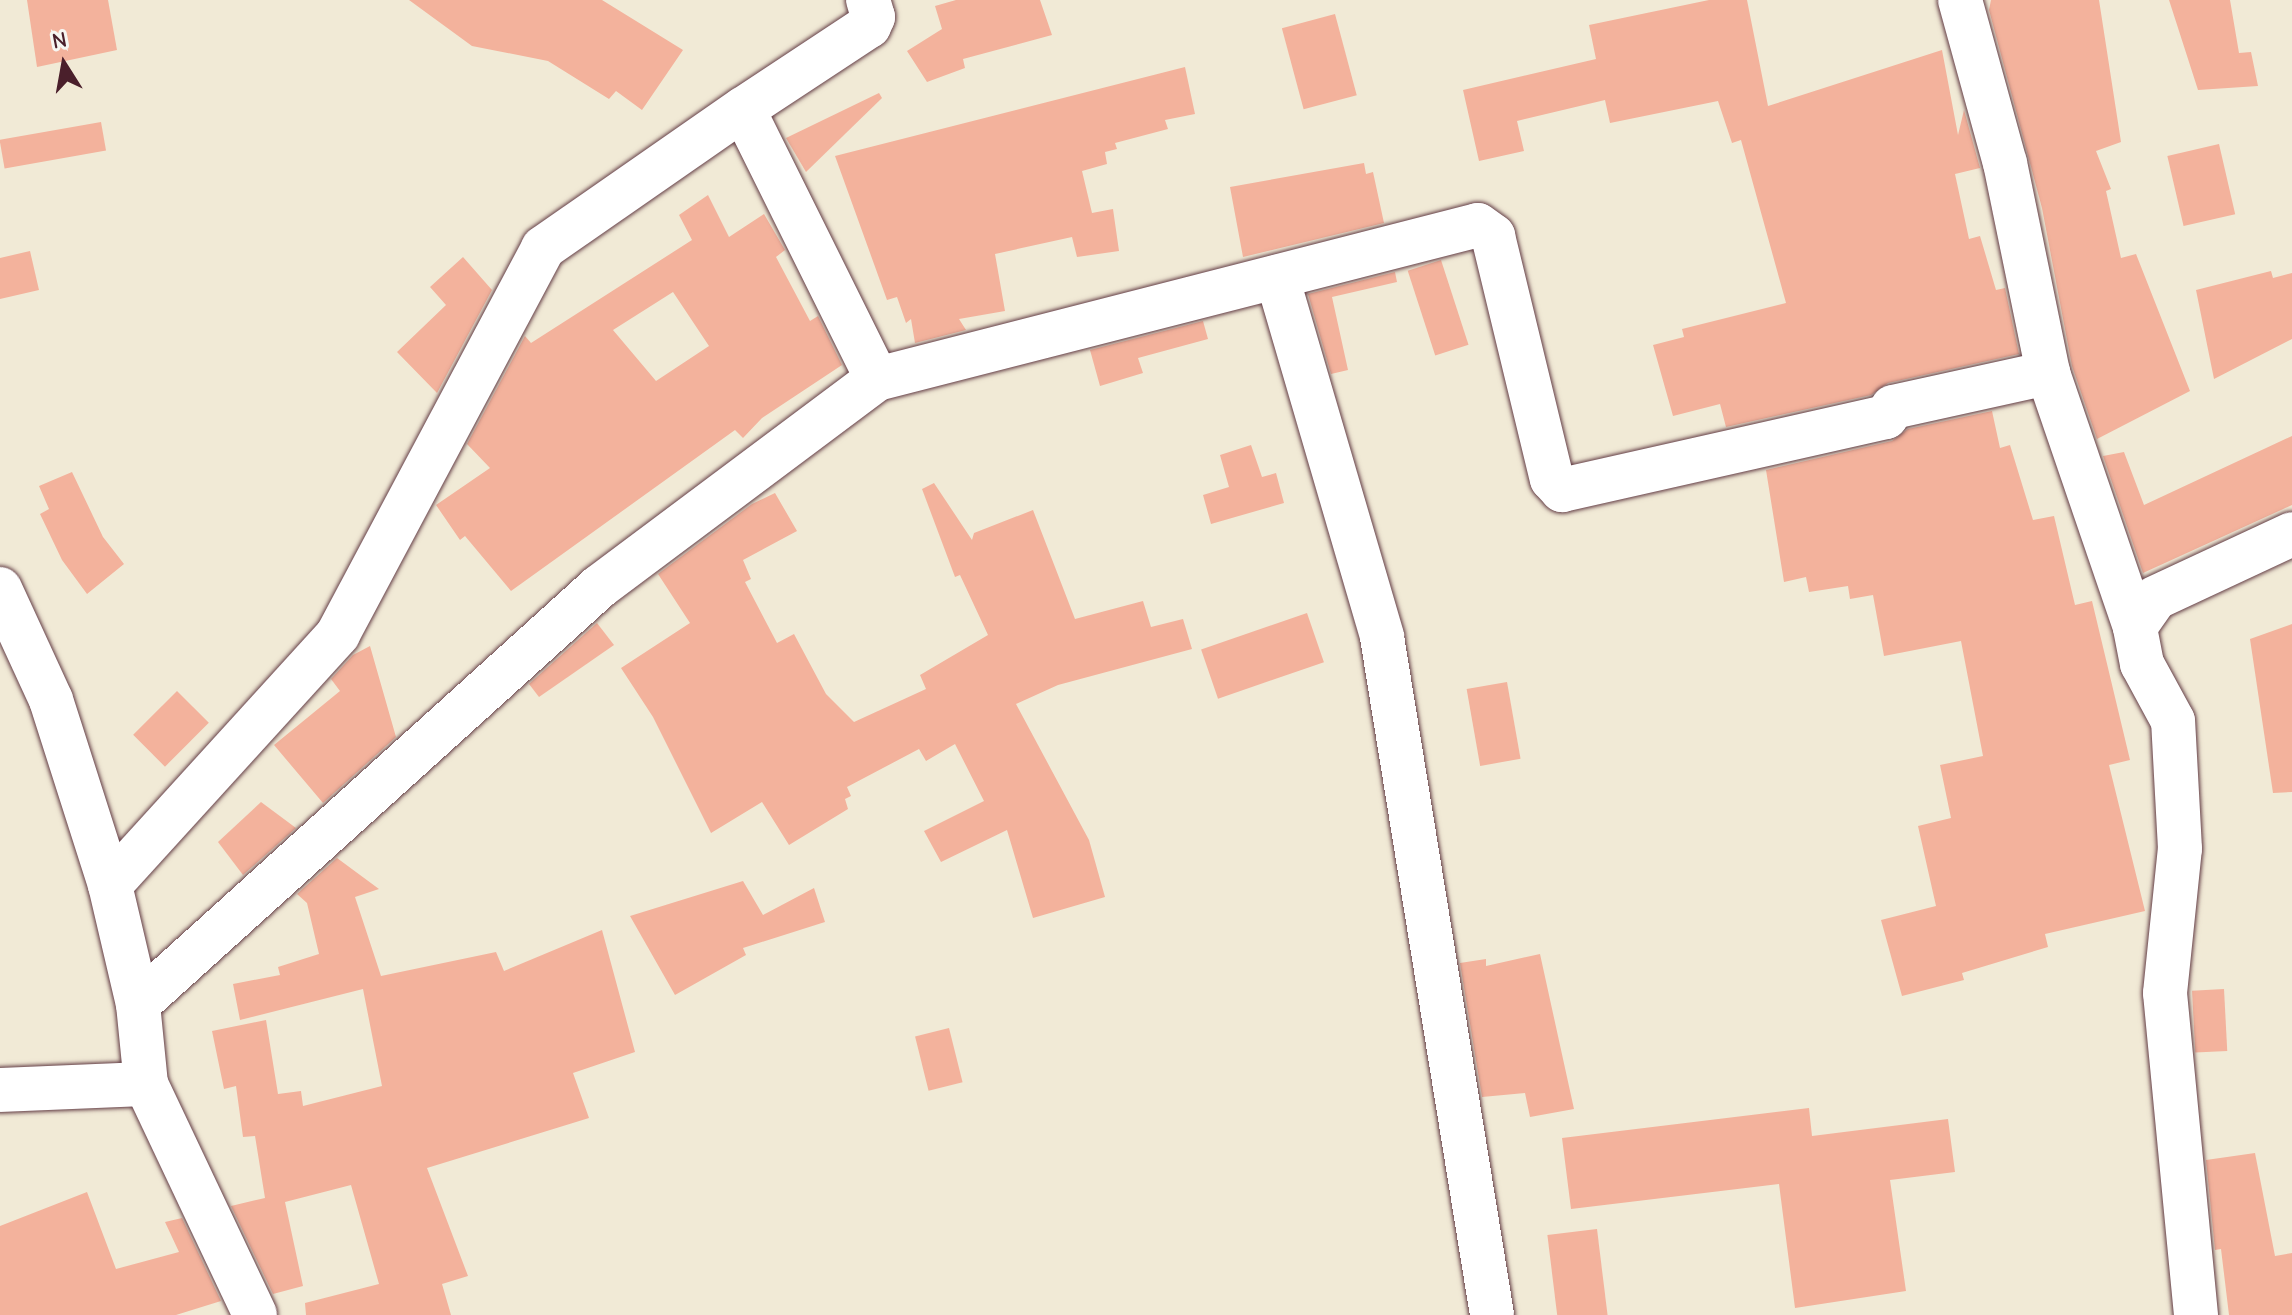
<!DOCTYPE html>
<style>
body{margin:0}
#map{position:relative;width:2292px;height:1315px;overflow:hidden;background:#f1ead6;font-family:"Comic Neue",sans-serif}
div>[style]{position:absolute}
.building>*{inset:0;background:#f3b29c;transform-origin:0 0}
.roads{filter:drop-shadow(0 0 2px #633d45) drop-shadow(0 0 2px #633d45)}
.street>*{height:44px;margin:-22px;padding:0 22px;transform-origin:22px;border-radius:22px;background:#fff}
span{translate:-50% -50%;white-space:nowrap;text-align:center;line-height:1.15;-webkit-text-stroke:8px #f6f6f2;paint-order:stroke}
.north{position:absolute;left:24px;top:24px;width:80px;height:80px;-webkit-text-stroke:6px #f6f6f2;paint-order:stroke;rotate:349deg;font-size:22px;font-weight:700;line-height:32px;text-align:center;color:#4a1f2b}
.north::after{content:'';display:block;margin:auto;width:28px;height:36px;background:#4a1f2b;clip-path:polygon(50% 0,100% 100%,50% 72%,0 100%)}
</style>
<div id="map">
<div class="building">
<div style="clip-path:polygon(27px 0,108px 0,117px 50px,37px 67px)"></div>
<div style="clip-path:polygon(409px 0,602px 0,683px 50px,642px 110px,616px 91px,609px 99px,548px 61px,472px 46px)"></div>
<div style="clip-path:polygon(956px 0,1040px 0,1052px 35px,963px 59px,965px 68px,927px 82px,907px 51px,942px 29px,935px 6px)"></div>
<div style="clip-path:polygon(1709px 0,1747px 0,1768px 106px,1942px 50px,1958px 135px,1964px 110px,1980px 168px,1955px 174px,1969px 239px,1980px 236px,1996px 290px,2005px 288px,2019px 354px,1888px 383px,1871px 395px,1726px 427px,1720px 404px,1673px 416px,1653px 345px,1684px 337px,1682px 329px,1786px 303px,1741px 140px,1732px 143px,1718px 101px,1610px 123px,1605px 100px,1517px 121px,1524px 151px,1479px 161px,1463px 90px,1596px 59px,1589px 25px)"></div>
<div style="clip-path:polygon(1991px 0,2099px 0,2121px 142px,2096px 151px,2111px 189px,2106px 191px,2121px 258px,2136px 254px,2190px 391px,2097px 439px,2072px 366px,2042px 208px,1989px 10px)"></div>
<div style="clip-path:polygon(2169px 0,2230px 0,2239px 53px,2251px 52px,2258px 86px,2198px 90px)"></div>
<div style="left:1335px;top:14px;width:84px;height:55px;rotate:75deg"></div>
<div style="clip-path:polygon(1185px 67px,1195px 114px,1165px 120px,1168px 129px,1115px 143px,1117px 149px,1105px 152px,1107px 164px,1082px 171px,1092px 213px,1113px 209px,1119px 251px,1077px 257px,1072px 237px,995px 254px,1005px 311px,959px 319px,966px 330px,915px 343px,911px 319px,906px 323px,897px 297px,887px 300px,835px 156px)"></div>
<div style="clip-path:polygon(879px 93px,882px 98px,806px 172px,786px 138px)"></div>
<div style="left:101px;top:122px;width:29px;height:103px;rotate:80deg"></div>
<div style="left:2219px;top:144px;width:72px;height:53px;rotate:77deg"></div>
<div style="clip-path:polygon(1364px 163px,1366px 174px,1373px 172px,1384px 223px,1243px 257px,1230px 187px)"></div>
<div style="clip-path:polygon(evenodd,708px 195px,729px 237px,764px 214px,785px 250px,776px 257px,810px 321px,818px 316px,842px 365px,762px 418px,743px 438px,735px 430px,511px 591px,465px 536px,460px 540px,436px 505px,490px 468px,467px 444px,525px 336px,531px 343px,692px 240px,679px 215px,708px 195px,673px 292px,709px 346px,656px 381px,613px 330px,673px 292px)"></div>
<div style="clip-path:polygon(30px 251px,39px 290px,0 299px,0 258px)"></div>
<div style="clip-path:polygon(463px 257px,492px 290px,437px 393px,397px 352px,446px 305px,430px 287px)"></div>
<div style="left:1441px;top:260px;width:89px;height:35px;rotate:72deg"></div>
<div style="clip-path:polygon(2271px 271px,2273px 278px,2292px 273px,2292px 339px,2214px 379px,2196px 290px)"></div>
<div style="clip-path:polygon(1395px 272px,1397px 282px,1332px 297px,1348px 370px,1331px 374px,1308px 294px)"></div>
<div style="clip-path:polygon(1203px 321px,1208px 339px,1138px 358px,1143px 373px,1100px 386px,1090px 350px)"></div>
<div style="clip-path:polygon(1992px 411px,2000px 448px,2010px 445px,2033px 520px,2054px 516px,2075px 605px,2092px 601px,2130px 760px,2109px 765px,2145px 911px,2045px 934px,2048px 947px,1962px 973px,1964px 980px,1902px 996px,1881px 920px,1936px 906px,1918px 826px,1951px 818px,1940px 765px,1983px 756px,1961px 641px,1884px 656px,1873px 595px,1850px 599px,1848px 586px,1809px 592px,1806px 577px,1784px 582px,1766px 470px,1892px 441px,1908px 429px)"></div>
<div style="clip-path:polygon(2292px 436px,2292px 505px,2143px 573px,2103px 456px,2124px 452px,2144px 505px)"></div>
<div style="clip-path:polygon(1251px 445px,1262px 477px,1276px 473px,1284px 503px,1211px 524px,1203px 495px,1229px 487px,1220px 455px)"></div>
<div style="clip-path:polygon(72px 472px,103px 537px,124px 564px,87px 594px,62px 560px,40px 514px,49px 509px,39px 486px)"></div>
<div style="clip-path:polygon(934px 483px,972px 540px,974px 533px,1033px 510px,1075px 619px,1143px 601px,1151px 627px,1183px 619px,1192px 649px,1058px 685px,1016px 704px,1089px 840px,1105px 897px,1033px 918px,1007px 830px,941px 862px,924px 831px,984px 801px,955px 744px,926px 761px,919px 749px,847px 787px,851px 796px,845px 799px,848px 809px,789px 845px,762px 802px,711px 833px,653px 717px,621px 668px,690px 623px,658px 574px,752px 504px,775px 493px,797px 531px,743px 560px,751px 579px,745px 582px,777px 643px,794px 634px,826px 694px,854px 722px,926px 689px,920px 675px,988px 635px,960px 575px,955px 577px,922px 489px)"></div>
<div style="left:1307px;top:613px;width:52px;height:112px;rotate:71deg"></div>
<div style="clip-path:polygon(597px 623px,614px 645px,539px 697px,529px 684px)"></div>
<div style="clip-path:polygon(2292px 624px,2292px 792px,2273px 793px,2250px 639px)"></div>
<div style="clip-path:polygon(370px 646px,396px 737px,323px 803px,274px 745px,340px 691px,331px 679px,353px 655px)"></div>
<div style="left:1507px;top:682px;width:78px;height:41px;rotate:80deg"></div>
<div style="left:177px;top:691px;width:45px;height:62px;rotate:45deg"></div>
<div style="clip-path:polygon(261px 802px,296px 828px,243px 875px,218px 842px)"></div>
<div style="clip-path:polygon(337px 858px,379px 889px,355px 897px,381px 976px,496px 952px,504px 971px,602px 930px,635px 1052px,573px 1073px,589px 1118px,427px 1168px,468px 1276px,442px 1284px,451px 1315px,306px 1315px,305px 1303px,379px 1284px,351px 1185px,285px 1202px,303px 1286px,273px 1294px,231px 1206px,265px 1198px,255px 1136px,243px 1137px,236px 1086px,224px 1089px,212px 1031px,266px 1020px,278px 1094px,301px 1091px,303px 1106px,382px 1086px,363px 989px,240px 1020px,233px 984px,280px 975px,278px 967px,319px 954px,307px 903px,297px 894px)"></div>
<div style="clip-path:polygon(743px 881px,763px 915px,814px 888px,825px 922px,743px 948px,746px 955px,675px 995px,630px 916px)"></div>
<div style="clip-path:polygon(1540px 954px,1574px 1109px,1530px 1117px,1525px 1093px,1482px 1097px,1460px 963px,1486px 959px,1486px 966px)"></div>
<div style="left:2224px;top:989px;width:62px;height:32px;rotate:87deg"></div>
<div style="left:949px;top:1028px;width:56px;height:35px;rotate:76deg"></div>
<div style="clip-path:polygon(1809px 1108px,1812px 1136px,1948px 1119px,1955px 1172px,1890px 1180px,1906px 1291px,1795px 1308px,1779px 1184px,1571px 1209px,1562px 1138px)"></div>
<div style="clip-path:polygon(2255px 1153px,2275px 1256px,2292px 1253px,2292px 1315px,2229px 1315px,2221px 1249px,2215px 1250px,2206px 1160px)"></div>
<div style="clip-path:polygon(87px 1192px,116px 1269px,179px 1252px,165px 1222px,182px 1218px,221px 1301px,176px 1315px,0 1315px,0 1226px)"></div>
<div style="left:1597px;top:1229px;width:87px;height:50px;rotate:83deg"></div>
</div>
<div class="roads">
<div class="street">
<div style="left:1960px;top:0;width:169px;rotate:74.6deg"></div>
<div style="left:2005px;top:163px;width:214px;rotate:78.4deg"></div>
<div style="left:2048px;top:373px;width:268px;rotate:71.1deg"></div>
<div style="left:1277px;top:277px;width:375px;rotate:73.7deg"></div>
<div style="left:1382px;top:637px;width:687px;rotate:80.78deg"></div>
<div style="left:877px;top:379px;width:620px;rotate:-14.37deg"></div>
<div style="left:1478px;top:225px;width:19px;rotate:36deg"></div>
<div style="left:1493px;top:236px;width:250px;rotate:76.4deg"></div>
<div style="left:1552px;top:479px;width:15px;rotate:48deg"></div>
<div style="left:1562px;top:490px;width:332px;rotate:-12.7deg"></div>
<div style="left:1886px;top:417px;width:12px;rotate:-55deg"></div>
<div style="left:1893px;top:407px;width:159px;rotate:-12.4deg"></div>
<div style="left:0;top:589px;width:122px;rotate:65.3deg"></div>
<div style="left:51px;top:700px;width:194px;rotate:72.3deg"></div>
<div style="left:110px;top:885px;width:122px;rotate:76.8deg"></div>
<div style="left:138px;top:1004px;width:80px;rotate:84.3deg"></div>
<div style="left:146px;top:1084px;width:255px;rotate:64.7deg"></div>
<div style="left:110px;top:885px;width:339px;rotate:-47.7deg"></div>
<div style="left:338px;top:634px;width:437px;rotate:-62deg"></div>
<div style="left:543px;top:248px;width:244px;rotate:-34.8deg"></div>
<div style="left:138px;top:1004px;width:622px;rotate:-42.13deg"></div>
<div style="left:599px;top:587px;width:347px;rotate:-36.8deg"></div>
<div style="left:877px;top:379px;width:301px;rotate:-116.4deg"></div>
<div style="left:743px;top:109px;width:151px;rotate:-33.4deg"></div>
<div style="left:869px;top:26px;width:10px;rotate:-66deg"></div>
<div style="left:873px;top:17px;width:18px;rotate:-106deg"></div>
<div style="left:0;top:1090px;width:146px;rotate:-2.4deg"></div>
<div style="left:2196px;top:1315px;width:323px;rotate:-95.5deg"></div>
<div style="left:2165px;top:993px;width:145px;rotate:-84.1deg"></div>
<div style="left:2180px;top:849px;width:128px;rotate:-93.1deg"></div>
<div style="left:2173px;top:721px;width:65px;rotate:-118.5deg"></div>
<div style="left:2142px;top:664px;width:38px;rotate:-101deg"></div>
<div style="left:2135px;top:627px;width:35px;rotate:-55deg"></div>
<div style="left:2155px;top:598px;width:151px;rotate:-25deg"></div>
</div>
</div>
<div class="north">N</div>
</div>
